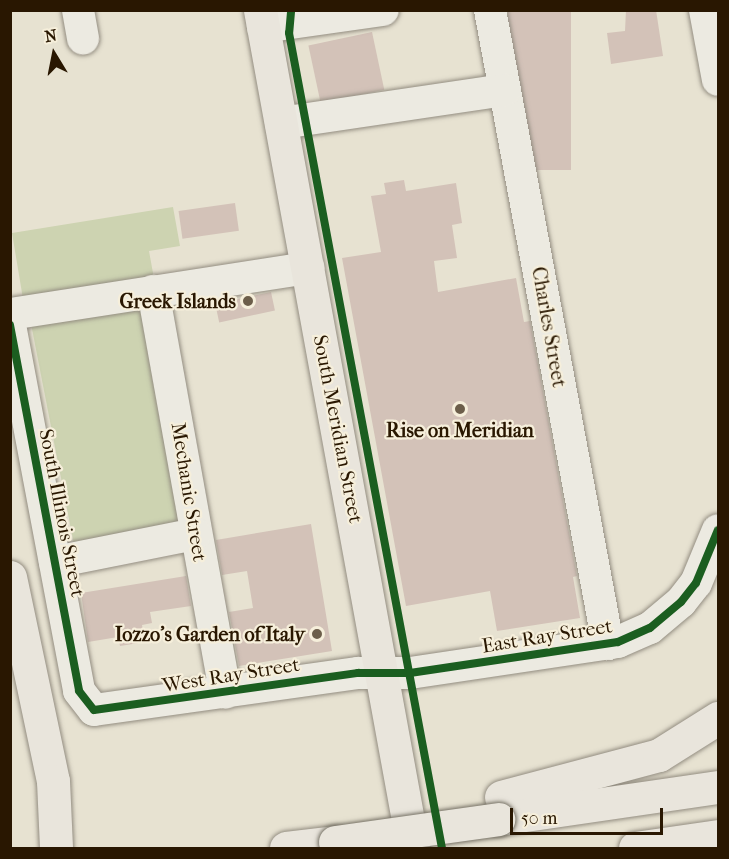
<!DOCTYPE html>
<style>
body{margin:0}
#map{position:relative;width:729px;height:859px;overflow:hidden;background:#e7e2d1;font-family:"IM FELL French Canon",serif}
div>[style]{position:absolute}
.green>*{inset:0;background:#cdd3b1;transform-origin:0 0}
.building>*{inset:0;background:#d3c2b8;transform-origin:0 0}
.roads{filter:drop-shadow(0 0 2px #938d81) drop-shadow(0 0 2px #938d81)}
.minor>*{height:32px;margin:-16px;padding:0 16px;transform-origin:16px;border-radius:16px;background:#eceae1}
.major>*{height:33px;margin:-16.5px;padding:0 16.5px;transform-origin:16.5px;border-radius:16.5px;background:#e9e5dc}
.highway>*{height:33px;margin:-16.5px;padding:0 16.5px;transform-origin:16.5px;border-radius:16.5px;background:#e9e5dc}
.bridges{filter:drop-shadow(0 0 2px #777266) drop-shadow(0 0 2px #777266)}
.highway-bridge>*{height:33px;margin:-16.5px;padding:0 16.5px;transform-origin:16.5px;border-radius:16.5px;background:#e9e5dc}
.cycleway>*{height:8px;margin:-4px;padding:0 4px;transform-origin:4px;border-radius:4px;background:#1b5e20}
.dots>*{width:16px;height:16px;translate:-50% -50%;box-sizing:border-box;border:3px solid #f6efdb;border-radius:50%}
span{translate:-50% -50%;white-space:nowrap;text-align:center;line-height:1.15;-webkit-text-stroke:4.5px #f6efdb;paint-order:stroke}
.poi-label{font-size:20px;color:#291701;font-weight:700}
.right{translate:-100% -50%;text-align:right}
.street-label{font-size:20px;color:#291701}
.frame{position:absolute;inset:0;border:12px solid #291701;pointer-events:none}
.north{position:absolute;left:24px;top:24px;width:60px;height:60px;-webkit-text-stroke:4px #f6efdb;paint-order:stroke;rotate:350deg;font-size:16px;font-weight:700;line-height:24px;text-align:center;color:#291701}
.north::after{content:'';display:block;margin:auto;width:21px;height:27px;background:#291701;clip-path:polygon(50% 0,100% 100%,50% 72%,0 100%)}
.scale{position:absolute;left:510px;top:808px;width:153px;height:27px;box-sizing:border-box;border:3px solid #291701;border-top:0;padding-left:8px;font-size:18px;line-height:21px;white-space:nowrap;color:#291701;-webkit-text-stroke:4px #f6efdb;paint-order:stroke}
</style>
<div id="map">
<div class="green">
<div style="clip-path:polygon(173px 207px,180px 246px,149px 251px,155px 284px,24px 305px,12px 233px)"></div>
<div style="left:144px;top:297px;width:239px;height:116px;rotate:79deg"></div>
</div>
<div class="building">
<div style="left:508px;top:10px;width:63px;height:160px"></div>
<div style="clip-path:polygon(626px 10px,656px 10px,663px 56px,611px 64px,607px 33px,625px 31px)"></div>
<div style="left:372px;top:32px;width:59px;height:65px;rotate:78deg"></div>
<div style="clip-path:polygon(404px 180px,406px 191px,456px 183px,462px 223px,452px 225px,457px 258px,434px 261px,438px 292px,516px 278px,524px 322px,530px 321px,577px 576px,573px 577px,580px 618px,497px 631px,490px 591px,406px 606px,342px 258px,381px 252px,371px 196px,386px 194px,384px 183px)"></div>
<div style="left:235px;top:203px;width:28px;height:57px;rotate:82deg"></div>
<div style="left:271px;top:292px;width:19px;height:57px;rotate:78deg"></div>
<div style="clip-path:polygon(311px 524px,332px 651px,239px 666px,229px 612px,253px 608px,247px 571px,222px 575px,216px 540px)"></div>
<div style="clip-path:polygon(186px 576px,191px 606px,150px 612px,152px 623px,142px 625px,145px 642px,120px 646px,118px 637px,88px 642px,81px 593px)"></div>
</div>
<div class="roads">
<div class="minor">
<div style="left:78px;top:10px;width:29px;rotate:80deg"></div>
<div style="left:490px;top:10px;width:645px;rotate:79.46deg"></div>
<div style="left:705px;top:10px;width:71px;rotate:79.5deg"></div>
<div style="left:263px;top:27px;width:121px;rotate:-8.1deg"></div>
<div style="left:281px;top:123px;width:226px;rotate:-8.4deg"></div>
<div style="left:153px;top:291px;width:408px;rotate:79.8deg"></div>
<div style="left:10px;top:314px;width:302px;rotate:-8.8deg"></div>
<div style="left:10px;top:325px;width:372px;rotate:79.3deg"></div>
<div style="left:79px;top:691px;width:24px;rotate:52deg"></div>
<div style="left:94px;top:710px;width:267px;rotate:-8deg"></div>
<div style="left:358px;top:673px;width:52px"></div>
<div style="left:410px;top:673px;width:210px;rotate:-8.5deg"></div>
<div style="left:618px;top:642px;width:35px;rotate:-24deg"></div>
<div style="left:650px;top:628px;width:40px;rotate:-40deg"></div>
<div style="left:681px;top:602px;width:24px;rotate:-52deg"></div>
<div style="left:696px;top:583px;width:57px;rotate:-67.5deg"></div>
<div style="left:55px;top:562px;width:143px;rotate:-11.3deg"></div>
</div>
<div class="major">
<div style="left:260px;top:10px;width:852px;rotate:79.65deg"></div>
</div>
<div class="highway">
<div style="left:10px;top:577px;width:208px;rotate:78.1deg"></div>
<div style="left:53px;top:781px;width:67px;rotate:87.4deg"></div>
<div style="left:501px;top:797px;width:163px;rotate:-14.9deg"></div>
<div style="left:659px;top:755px;width:70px;rotate:-32.1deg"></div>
<div style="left:498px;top:819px;width:222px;rotate:-8.3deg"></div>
<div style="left:286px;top:848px;width:49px;rotate:-7deg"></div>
<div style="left:635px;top:848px;width:84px;rotate:-8.2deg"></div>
</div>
</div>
<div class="bridges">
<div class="highway-bridge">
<div style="left:335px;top:842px;width:165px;rotate:-8deg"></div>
</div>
</div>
<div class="cycleway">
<div style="left:291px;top:12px;width:21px;rotate:95deg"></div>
<div style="left:289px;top:33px;width:829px;rotate:79.37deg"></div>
<div style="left:10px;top:325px;width:372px;rotate:79.3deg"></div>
<div style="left:79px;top:691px;width:24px;rotate:52deg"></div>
<div style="left:94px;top:710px;width:267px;rotate:-8deg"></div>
<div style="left:358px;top:673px;width:52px"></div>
<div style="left:410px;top:673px;width:210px;rotate:-8.5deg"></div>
<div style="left:618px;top:642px;width:35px;rotate:-24deg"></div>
<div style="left:650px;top:628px;width:40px;rotate:-40deg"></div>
<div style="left:681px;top:602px;width:24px;rotate:-52deg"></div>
<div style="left:696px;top:583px;width:57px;rotate:-67.5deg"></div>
</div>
<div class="dots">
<div style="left:248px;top:301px;background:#6c5e4a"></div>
<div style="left:460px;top:409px;background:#6c5e4a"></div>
<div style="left:317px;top:634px;background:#6c5e4a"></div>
</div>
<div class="poi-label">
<span class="right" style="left:236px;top:301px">Greek Islands</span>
<span style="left:460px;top:430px">Rise on Meridian</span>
<span class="right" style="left:305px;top:634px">Iozzo's Garden of Italy</span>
</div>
<div class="street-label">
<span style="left:549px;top:327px;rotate:80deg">Charles Street</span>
<span style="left:338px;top:429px;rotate:79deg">South Meridian Street</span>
<span style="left:189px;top:492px;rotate:81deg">Mechanic Street</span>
<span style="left:62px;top:513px;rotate:79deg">South Illinois Street</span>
<span style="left:547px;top:636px;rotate:-9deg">East Ray Street</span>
<span style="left:231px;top:675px;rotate:-9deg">West Ray Street</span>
</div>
<div class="frame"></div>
<div class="north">N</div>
<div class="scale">50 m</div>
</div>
